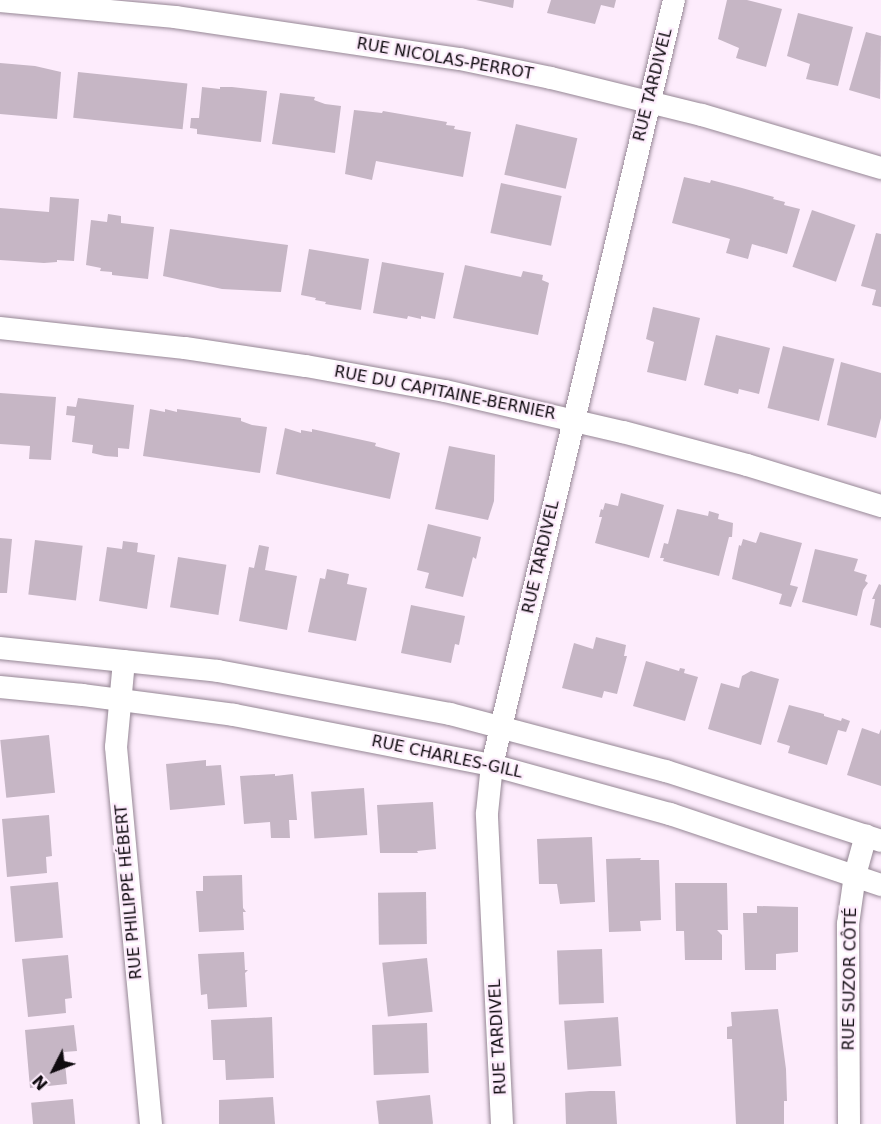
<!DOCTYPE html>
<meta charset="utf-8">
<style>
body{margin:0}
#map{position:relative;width:881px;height:1124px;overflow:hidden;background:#fdecfc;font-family:"DejaVu Sans",sans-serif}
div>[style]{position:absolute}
.building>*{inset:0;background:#c6b6c5;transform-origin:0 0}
.roads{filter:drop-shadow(0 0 2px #968795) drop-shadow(0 0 2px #968795)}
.minor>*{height:22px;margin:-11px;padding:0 11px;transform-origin:11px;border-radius:11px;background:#fff}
span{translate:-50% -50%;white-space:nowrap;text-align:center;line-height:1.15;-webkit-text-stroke:4.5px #fdecfc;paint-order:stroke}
.street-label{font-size:16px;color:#100b10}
.north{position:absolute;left:24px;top:1040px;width:60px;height:60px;-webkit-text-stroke:4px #fdecfc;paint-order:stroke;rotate:228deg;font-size:16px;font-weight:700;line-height:24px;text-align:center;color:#100b10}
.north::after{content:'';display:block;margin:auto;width:21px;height:27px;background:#100b10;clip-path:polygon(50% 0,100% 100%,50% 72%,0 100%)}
</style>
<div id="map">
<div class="building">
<div style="clip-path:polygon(476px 0,514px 0,513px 8px)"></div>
<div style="clip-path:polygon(551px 0,616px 0,614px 8px,601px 5px,595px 24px,547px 13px)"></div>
<div style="clip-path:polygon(727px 0,747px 0,782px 9px,766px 67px,736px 58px,739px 48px,718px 39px)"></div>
<div style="clip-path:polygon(798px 13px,853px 27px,838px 86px,806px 79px,810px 64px,787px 56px)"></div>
<div style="clip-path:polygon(866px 32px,881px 36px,880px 99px,849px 90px)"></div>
<div style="clip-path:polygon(0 63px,35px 66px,61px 72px,57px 119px,0 114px)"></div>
<div style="left:78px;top:72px;width:110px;height:46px;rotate:6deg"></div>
<div style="clip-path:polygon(202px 87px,220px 89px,220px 87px,232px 87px,267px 91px,261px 142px,197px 134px,197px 129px,190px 128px,191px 118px,199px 118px)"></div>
<div style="clip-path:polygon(280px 93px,315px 97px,314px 100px,325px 104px,341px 106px,335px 153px,272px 144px)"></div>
<div style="clip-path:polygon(354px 110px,382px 113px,383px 111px,447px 122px,446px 125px,455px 126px,454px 129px,471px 132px,463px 177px,376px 161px,372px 180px,345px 174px)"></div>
<div style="left:516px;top:124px;width:63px;height:52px;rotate:13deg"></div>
<div style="clip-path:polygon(684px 177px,710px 183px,711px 180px,742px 188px,774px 197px,773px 199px,785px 202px,784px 205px,800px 209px,787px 254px,752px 244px,748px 259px,726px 253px,730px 239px,727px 238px,672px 223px)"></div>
<div style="left:501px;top:183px;width:62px;height:51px;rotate:12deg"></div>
<div style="clip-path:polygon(50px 197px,79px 199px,74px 261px,57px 260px,57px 262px,44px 263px,0 260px,0 208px,49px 212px)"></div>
<div style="left:812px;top:210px;width:46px;height:60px;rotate:19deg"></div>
<div style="clip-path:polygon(108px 214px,121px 216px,121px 223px,154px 227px,148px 279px,112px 275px,112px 272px,100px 271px,101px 268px,86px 265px,91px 220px,107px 222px)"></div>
<div style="clip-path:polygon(170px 229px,288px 245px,281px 292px,222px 289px,163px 276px)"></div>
<div style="clip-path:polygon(876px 233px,881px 234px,881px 307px,872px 305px,876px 290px,861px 286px)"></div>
<div style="clip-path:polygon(309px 249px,369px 259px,361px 310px,325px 304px,326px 302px,315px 300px,316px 298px,301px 295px)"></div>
<div style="clip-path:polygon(382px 262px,444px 273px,435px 319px,421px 316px,421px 319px,408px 316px,407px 319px,373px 313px)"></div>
<div style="clip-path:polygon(465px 265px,521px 277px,523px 271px,543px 275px,542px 280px,549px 283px,538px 335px,453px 318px)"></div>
<div style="clip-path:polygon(653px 307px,700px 318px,686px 381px,647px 372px,654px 342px,646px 339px)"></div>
<div style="clip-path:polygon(716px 335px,770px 348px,759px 394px,739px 389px,738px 394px,704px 385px)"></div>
<div style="left:783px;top:346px;width:53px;height:64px;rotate:14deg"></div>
<div style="clip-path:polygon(841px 362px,881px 373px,881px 418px,876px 438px,827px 425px)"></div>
<div style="clip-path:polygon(0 393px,56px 397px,51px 460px,29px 459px,30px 446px,0 444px)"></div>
<div style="clip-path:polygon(78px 398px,134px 405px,129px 449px,118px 448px,118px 457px,105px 456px,92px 453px,93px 445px,72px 442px,75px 416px,66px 415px,67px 406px,76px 407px)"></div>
<div style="clip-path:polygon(150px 409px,165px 412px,165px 409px,177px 412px,177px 409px,241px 418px,241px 421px,252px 425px,267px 427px,260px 473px,143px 456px)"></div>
<div style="clip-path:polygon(285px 428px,301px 433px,301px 430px,312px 432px,312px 429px,376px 443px,375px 446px,400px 453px,390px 499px,276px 474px)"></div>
<div style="clip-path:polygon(449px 446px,495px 455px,494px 501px,488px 520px,435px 509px)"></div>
<div style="clip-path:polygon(621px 493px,664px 505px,649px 558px,595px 543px,602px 517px,599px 517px,601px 509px,603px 510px,605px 503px,618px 506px)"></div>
<div style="clip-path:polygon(677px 509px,708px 516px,709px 511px,719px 514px,718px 519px,733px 523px,732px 537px,729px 537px,719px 576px,663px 561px,664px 558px,660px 558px,664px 543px,668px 544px)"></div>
<div style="clip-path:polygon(428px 524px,481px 537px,476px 559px,473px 557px,463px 597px,425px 588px,429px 573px,417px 570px)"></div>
<div style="clip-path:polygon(760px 532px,802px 543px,790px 585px,798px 587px,791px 607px,779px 604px,782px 594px,732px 579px,739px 545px,741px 546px,743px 539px,756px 543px)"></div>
<div style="clip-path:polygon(0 538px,12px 539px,7px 593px,0 593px)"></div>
<div style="left:35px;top:540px;width:48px;height:55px;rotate:7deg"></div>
<div style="clip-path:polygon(123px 541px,138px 543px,137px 552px,155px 555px,147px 609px,99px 601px,107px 547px,122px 549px)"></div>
<div style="clip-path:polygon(259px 545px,269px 547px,265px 570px,297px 576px,287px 630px,239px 621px,249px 567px,254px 568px)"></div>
<div style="clip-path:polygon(815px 549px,858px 559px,854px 571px,867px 575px,865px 581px,868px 583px,863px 590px,857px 616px,802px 602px)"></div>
<div style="left:178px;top:557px;width:49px;height:51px;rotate:9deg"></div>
<div style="clip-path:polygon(327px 569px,349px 574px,347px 584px,367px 588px,356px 641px,308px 632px,320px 578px,325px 579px)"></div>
<div style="clip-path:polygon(879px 584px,881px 585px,881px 628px,870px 625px,875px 599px,872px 599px)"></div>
<div style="clip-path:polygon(411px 605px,465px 616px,459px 645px,455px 644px,451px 663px,401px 653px)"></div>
<div style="clip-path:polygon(596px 637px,626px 645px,624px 656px,627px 656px,617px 694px,604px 691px,602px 698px,562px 688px,574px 643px,593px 649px)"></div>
<div style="clip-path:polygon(646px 661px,679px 671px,680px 668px,685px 669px,684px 673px,698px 677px,685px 721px,633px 706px)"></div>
<div style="clip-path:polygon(751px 671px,779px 679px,761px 745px,708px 729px,721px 683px,739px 688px,742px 676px)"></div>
<div style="clip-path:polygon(789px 705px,824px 714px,824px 716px,841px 721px,842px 718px,850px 721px,846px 732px,838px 730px,827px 765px,788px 753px,790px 746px,777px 742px)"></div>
<div style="clip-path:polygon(862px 728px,879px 734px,881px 729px,881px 786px,847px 775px)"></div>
<div style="left:49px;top:735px;width:58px;height:49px;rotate:84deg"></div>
<div style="clip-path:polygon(206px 760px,206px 766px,221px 765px,225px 805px,170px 810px,166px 764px)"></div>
<div style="clip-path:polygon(275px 774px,275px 776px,293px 774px,297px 820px,289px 820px,290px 838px,271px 838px,270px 822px,244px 824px,240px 776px)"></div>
<div style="left:364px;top:788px;width:47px;height:53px;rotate:86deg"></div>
<div style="clip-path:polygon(433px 802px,436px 849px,417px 851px,418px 853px,380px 853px,377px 805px)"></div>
<div style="clip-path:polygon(49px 815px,52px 856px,46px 857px,47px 873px,7px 877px,2px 819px)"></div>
<div style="clip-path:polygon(592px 837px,595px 902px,560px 904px,557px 884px,539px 884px,537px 839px)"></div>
<div style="clip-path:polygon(641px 858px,640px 860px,659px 860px,661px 920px,640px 921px,641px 931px,609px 932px,606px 859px)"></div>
<div style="clip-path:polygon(242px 875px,243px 908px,246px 912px,243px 912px,244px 930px,199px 932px,196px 891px,203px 891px,203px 876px)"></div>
<div style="left:58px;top:882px;width:56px;height:48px;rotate:85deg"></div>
<div style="clip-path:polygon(675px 883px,727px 883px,728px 930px,717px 930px,722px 935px,722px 960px,685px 960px,684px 931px,676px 931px)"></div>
<div style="left:426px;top:892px;width:52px;height:48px;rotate:89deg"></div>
<div style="clip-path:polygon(757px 906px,798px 907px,798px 952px,776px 954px,776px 970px,745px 970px,743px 913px,757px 913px)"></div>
<div style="left:602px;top:949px;width:54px;height:45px;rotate:88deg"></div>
<div style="clip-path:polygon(244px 952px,245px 970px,248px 970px,245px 973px,247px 1007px,208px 1009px,207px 994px,201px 995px,198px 954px)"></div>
<div style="clip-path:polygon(68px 955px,72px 998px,65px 999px,66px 1013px,28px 1017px,22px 959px)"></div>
<div style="left:427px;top:958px;width:54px;height:45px;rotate:84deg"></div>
<div style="clip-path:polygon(778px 1009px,786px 1069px,787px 1101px,784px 1101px,784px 1124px,736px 1124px,732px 1039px,727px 1039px,727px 1027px,732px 1026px,731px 1012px)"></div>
<div style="clip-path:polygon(272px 1017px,274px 1078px,226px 1080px,225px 1060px,213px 1060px,211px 1020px)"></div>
<div style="left:618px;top:1017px;width:49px;height:54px;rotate:86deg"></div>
<div style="left:427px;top:1023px;width:50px;height:55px;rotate:88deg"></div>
<div style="clip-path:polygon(74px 1025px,77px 1051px,64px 1052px,67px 1084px,30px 1088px,25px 1030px)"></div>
<div style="clip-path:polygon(590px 1091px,615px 1091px,617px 1124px,566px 1124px,565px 1093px)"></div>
<div style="left:430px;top:1095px;width:29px;height:54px;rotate:84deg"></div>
<div style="clip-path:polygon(273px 1097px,275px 1124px,219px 1124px,219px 1100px)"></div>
<div style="left:73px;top:1099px;width:25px;height:42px;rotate:85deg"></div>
</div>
<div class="roads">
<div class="minor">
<div style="left:0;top:1px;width:176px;rotate:5.2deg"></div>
<div style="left:175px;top:17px;width:288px;rotate:8.4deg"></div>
<div style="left:460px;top:59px;width:93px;rotate:11.8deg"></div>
<div style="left:551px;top:78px;width:155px;rotate:13.8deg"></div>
<div style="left:702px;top:115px;width:187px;rotate:16.5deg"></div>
<div style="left:0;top:328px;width:186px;rotate:6.2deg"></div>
<div style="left:185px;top:348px;width:122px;rotate:8.5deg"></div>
<div style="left:306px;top:366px;width:141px;rotate:10.2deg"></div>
<div style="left:445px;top:391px;width:183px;rotate:13deg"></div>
<div style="left:623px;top:432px;width:128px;rotate:14.9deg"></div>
<div style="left:747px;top:465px;width:140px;rotate:17deg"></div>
<div style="left:0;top:648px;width:219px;rotate:6deg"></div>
<div style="left:218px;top:671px;width:236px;rotate:10.5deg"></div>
<div style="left:450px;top:714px;width:223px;rotate:14.8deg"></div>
<div style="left:666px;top:771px;width:226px;rotate:18deg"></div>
<div style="left:124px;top:661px;width:86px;rotate:95.3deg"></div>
<div style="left:116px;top:747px;width:379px;rotate:84.7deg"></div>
<div style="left:0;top:687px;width:83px;rotate:5.5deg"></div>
<div style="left:83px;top:695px;width:152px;rotate:7.5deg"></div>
<div style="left:234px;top:715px;width:263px;rotate:11deg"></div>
<div style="left:492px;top:765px;width:185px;rotate:15.4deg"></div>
<div style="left:670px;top:814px;width:223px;rotate:18.6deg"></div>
<div style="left:502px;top:1124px;width:311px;rotate:-92.8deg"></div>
<div style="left:487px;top:813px;width:48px;rotate:-84.1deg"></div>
<div style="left:492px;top:765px;width:786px;rotate:-76.62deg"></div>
<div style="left:849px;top:1124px;width:200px;rotate:-90.3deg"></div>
<div style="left:848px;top:924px;width:49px;rotate:-81.9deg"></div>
<div style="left:855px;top:875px;width:41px;rotate:-74.6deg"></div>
</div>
</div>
<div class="street-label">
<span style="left:445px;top:59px;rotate:10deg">RUE NICOLAS-PERROT</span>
<span style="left:653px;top:85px;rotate:-76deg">RUE TARDIVEL</span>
<span style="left:445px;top:393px;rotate:11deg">RUE DU CAPITAINE-BERNIER</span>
<span style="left:541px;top:557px;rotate:-77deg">RUE TARDIVEL</span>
<span style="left:447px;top:757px;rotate:12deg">RUE CHARLES-GILL</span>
<span style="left:129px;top:892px;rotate:-95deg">RUE PHILIPPE HÉBERT</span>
<span style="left:850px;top:979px;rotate:-89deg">RUE SUZOR CÔTÉ</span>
<span style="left:498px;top:1037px;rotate:-93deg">RUE TARDIVEL</span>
</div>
<div class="north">N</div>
</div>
